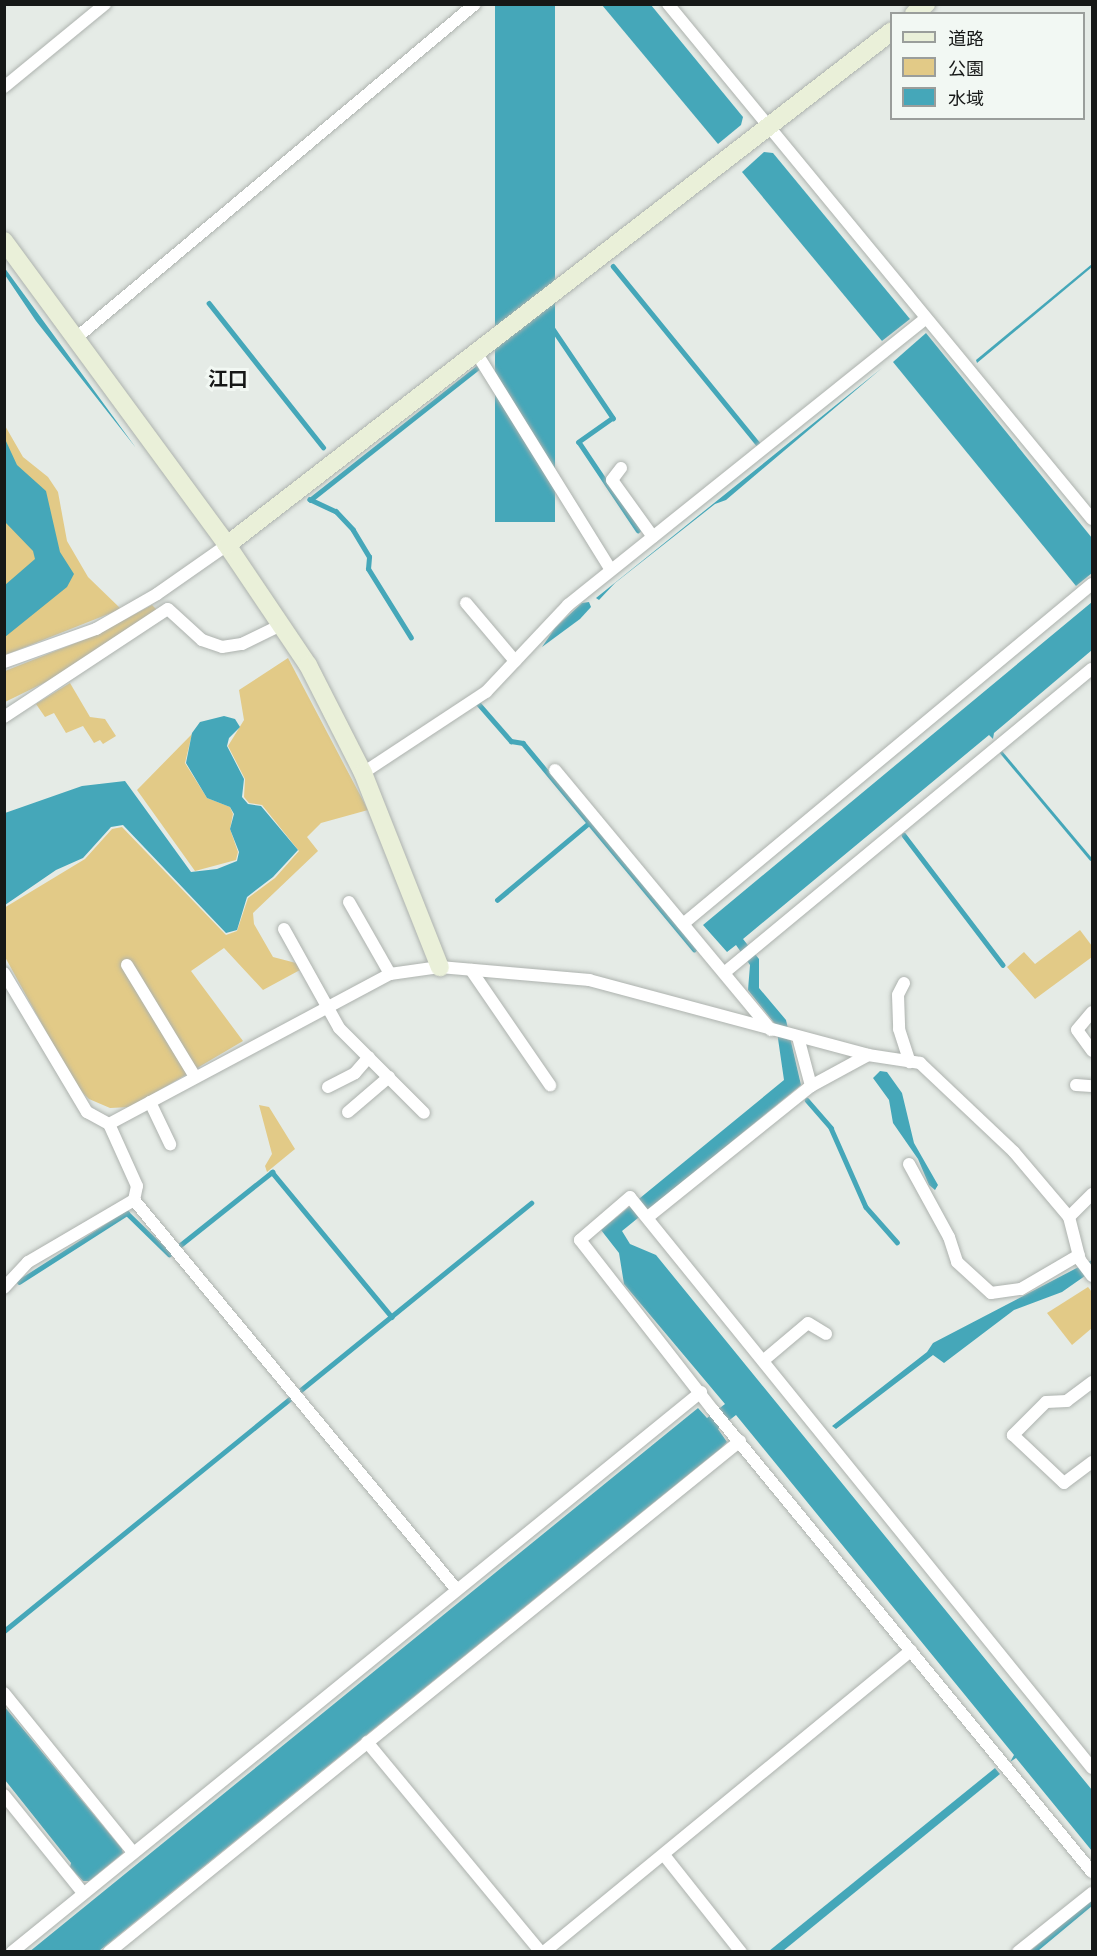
<!DOCTYPE html>
<meta charset="utf-8">
<style>
body{margin:0}
#map{position:relative;width:1097px;height:1956px;overflow:hidden;background:#e5ebe6;font-family:"Roboto Condensed","Noto Sans JP",sans-serif}
div>[style]{position:absolute}
.green>*{inset:0;background:#e2ca87}
.water>*{inset:0;background:#45a7b9;transform-origin:0 0}
.stream>*{height:4.5px;margin:-2.25px;padding:0 2.25px;transform-origin:2.25px;border-radius:2.25px;background:#45a7b9}
.roads{filter:drop-shadow(0 0 2px #adb2ae) drop-shadow(0 0 2px #adb2ae)}
.street>*{height:12px;margin:-6px;padding:0 6px;transform-origin:6px;border-radius:6px;background:#fff}
.secondary>*{height:18px;margin:-9px;padding:0 9px;transform-origin:9px;border-radius:9px;background:#eaf0d9}
span{translate:-50% -50%;white-space:nowrap;text-align:center;line-height:1.15;-webkit-text-stroke:6px #f2f8f3;paint-order:stroke}
.quarter-label{font-size:20px;color:#161817;font-weight:700}
.frame{position:absolute;inset:0;border:6px solid #161817;pointer-events:none}
.legend{position:absolute;left:890px;top:12px;width:195px;height:108px;box-sizing:border-box;background:#f2f8f3;border:2px solid #9a9e9b;margin:0;padding:8px 10px;list-style:none;font-size:18px;color:#161817}
.legend li{display:flex;align-items:center;gap:12px;height:30px}
.legend b{width:30px;border:2px solid #9a9e9b}
</style>
<div id="map">
<div class="green">
<div style="clip-path:polygon(4px 424px,23px 457px,48px 477px,58px 492px,67px 541px,88px 577px,121px 609px,5px 655px)"></div>
<div style="clip-path:polygon(152px 605px,157px 610px,52px 679px,5px 702px,5px 671px,96px 635px)"></div>
<div style="clip-path:polygon(288px 658px,368px 810px,321px 823px,307px 837px,318px 851px,253px 913px,254px 924px,273px 957px,296px 963px,300px 970px,263px 990px,224px 948px,191px 971px,243px 1041px,131px 1107px,110px 1108px,89px 1099px,76px 1086px,5px 957px,4px 908px,85px 859px,112px 829px,122px 827px,226px 935px,237px 931px,248px 898px,275px 878px,299px 851px,262px 805px,249px 803px,244px 797px,245px 779px,228px 746px,244px 720px,239px 690px)"></div>
<div style="clip-path:polygon(70px 683px,90px 717px,105px 719px,116px 736px,103px 744px,100px 740px,94px 743px,83px 726px,66px 733px,54px 713px,45px 717px,36px 704px)"></div>
<div style="clip-path:polygon(192px 734px,185px 763px,207px 798px,230px 807px,233px 814px,230px 829px,238px 852px,236px 860px,195px 871px,137px 790px)"></div>
<div style="clip-path:polygon(1080px 930px,1092px 946px,1092px 957px,1035px 999px,1007px 967px,1024px 952px,1035px 964px)"></div>
<div style="clip-path:polygon(259px 1105px,269px 1107px,295px 1149px,267px 1172px,265px 1166px,272px 1154px)"></div>
<div style="clip-path:polygon(1088px 1287px,1092px 1292px,1092px 1328px,1072px 1345px,1047px 1313px)"></div>
</div>
<div class="water">
<div style="left:495px;top:5px;width:60px;height:517px"></div>
<div style="clip-path:polygon(602px 5px,651px 5px,743px 117px,741px 125px,718px 144px)"></div>
<div style="clip-path:polygon(764px 152px,773px 153px,910px 319px,882px 341px,742px 172px)"></div>
<div style="clip-path:polygon(1092px 264px,1092px 267px,977px 363px,976px 360px)"></div>
<div style="clip-path:polygon(4px 267px,82px 374px,136px 448px,36px 321px,5px 275px)"></div>
<div style="clip-path:polygon(926px 333px,1092px 538px,1092px 573px,1076px 586px,893px 362px)"></div>
<div style="clip-path:polygon(882px 368px,726px 500px,715px 504px,615px 583px,599px 600px,596px 598px)"></div>
<div style="clip-path:polygon(5px 439px,17px 465px,46px 491px,60px 552px,74px 574px,67px 587px,5px 637px,5px 585px,35px 559px,33px 551px,5px 522px)"></div>
<div style="clip-path:polygon(589px 602px,591px 607px,580px 619px,542px 647px,555px 628px,582px 603px)"></div>
<div style="clip-path:polygon(1092px 602px,1092px 650px,994px 733px,993px 739px,989px 735px,743px 939px,759px 959px,759px 988px,786px 1020px,801px 1085px,622px 1231px,630px 1244px,656px 1255px,1092px 1790px,1092px 1851px,1016px 1758px,1010px 1762px,1014px 1755px,736px 1415px,718px 1429px,727px 1442px,721px 1448px,99px 1951px,29px 1952px,698px 1408px,707px 1418px,725px 1404px,624px 1284px,619px 1253px,601px 1230px,784px 1080px,776px 1025px,748px 990px,750px 965px,736px 945px,727px 952px,703px 925px)"></div>
<div style="clip-path:polygon(224px 716px,235px 719px,240px 727px,229px 738px,227px 746px,244px 779px,242px 797px,248px 804px,261px 806px,298px 850px,273px 877px,247px 897px,237px 930px,226px 933px,123px 825px,111px 827px,83px 858px,56px 870px,5px 905px,5px 813px,82px 786px,125px 781px,191px 872px,217px 869px,237px 861px,239px 852px,230px 829px,234px 814px,230px 807px,207px 798px,186px 763px,192px 733px,200px 722px)"></div>
<div style="left:1002px;top:751px;width:141px;height:3px;rotate:50deg"></div>
<div style="clip-path:polygon(880px 1071px,887px 1072px,902px 1093px,914px 1143px,938px 1185px,935px 1190px,929px 1185px,918px 1159px,893px 1123px,889px 1100px,873px 1078px)"></div>
<div style="clip-path:polygon(1092px 1260px,1092px 1271px,1062px 1292px,1014px 1310px,944px 1363px,933px 1355px,836px 1429px,832px 1426px,927px 1352px,933px 1343px)"></div>
<div style="clip-path:polygon(4px 1706px,122px 1849px,123px 1853px,89px 1881px,83px 1881px,70px 1867px,71px 1863px,5px 1780px)"></div>
<div style="clip-path:polygon(995px 1768px,1000px 1774px,783px 1951px,769px 1951px)"></div>
</div>
<div class="stream">
<div style="left:613px;top:266px;width:230px;rotate:50.8deg"></div>
<div style="left:209px;top:303px;width:184px;rotate:51.6deg"></div>
<div style="left:545px;top:317px;width:122px;rotate:56deg"></div>
<div style="left:613px;top:418px;width:42px;rotate:144.8deg"></div>
<div style="left:579px;top:442px;width:106px;rotate:56.2deg"></div>
<div style="left:411px;top:638px;width:81px;rotate:-121.9deg"></div>
<div style="left:368px;top:569px;width:12px;rotate:-85deg"></div>
<div style="left:369px;top:557px;width:31px;rotate:-121deg"></div>
<div style="left:353px;top:530px;width:25px;rotate:-133deg"></div>
<div style="left:336px;top:512px;width:29px;rotate:-155deg"></div>
<div style="left:310px;top:500px;width:213px;rotate:-38.3deg"></div>
<div style="left:477px;top:702px;width:52px;rotate:48.9deg"></div>
<div style="left:511px;top:741px;width:12px;rotate:9deg"></div>
<div style="left:523px;top:743px;width:268px;rotate:50.3deg"></div>
<div style="left:904px;top:835px;width:163px;rotate:52.7deg"></div>
<div style="left:497px;top:900px;width:121px;rotate:-40deg"></div>
<div style="left:807px;top:1100px;width:37px;rotate:49deg"></div>
<div style="left:831px;top:1128px;width:86px;rotate:66.1deg"></div>
<div style="left:866px;top:1207px;width:47px;rotate:48.5deg"></div>
<div style="left:19px;top:1282px;width:128px;rotate:-32.6deg"></div>
<div style="left:127px;top:1213px;width:59px;rotate:44.3deg"></div>
<div style="left:169px;top:1254px;width:132px;rotate:-38.5deg"></div>
<div style="left:272px;top:1172px;width:188px;rotate:50.4deg"></div>
<div style="left:4px;top:1631px;width:679px;rotate:-39.08deg"></div>
<div style="left:1032px;top:1952px;width:78px;rotate:-39.8deg"></div>
</div>
<div class="roads">
<div class="street">
<div style="left:668px;top:4px;width:667px;rotate:50.54deg"></div>
<div style="left:4px;top:87px;width:131px;rotate:-39.4deg"></div>
<div style="left:76px;top:338px;width:520px;rotate:-39.93deg"></div>
<div style="left:477px;top:354px;width:254px;rotate:58.2deg"></div>
<div style="left:621px;top:468px;width:15px;rotate:127deg"></div>
<div style="left:612px;top:480px;width:70px;rotate:54.3deg"></div>
<div style="left:466px;top:603px;width:76px;rotate:49.8deg"></div>
<div style="left:4px;top:662px;width:98px;rotate:-19.7deg"></div>
<div style="left:96px;top:629px;width:70px;rotate:-29.8deg"></div>
<div style="left:157px;top:594px;width:85px;rotate:-35deg"></div>
<div style="left:4px;top:717px;width:196px;rotate:-33.4deg"></div>
<div style="left:168px;top:609px;width:46px;rotate:42.4deg"></div>
<div style="left:202px;top:640px;width:21px;rotate:19deg"></div>
<div style="left:222px;top:647px;width:20px;rotate:-9deg"></div>
<div style="left:242px;top:644px;width:43px;rotate:-26deg"></div>
<div style="left:555px;top:770px;width:338px;rotate:50.3deg"></div>
<div style="left:363px;top:773px;width:147px;rotate:-33.4deg"></div>
<div style="left:486px;top:692px;width:120px;rotate:-46.7deg"></div>
<div style="left:568px;top:605px;width:457px;rotate:-38.7deg"></div>
<div style="left:349px;top:902px;width:83px;rotate:60.3deg"></div>
<div style="left:683px;top:924px;width:532px;rotate:-39.74deg"></div>
<div style="left:284px;top:929px;width:113px;rotate:60.9deg"></div>
<div style="left:339px;top:1028px;width:120px;rotate:45deg"></div>
<div style="left:127px;top:965px;width:131px;rotate:58.7deg"></div>
<div style="left:471px;top:970px;width:140px;rotate:55.5deg"></div>
<div style="left:4px;top:973px;width:162px;rotate:59.2deg"></div>
<div style="left:87px;top:1112px;width:25px;rotate:29deg"></div>
<div style="left:109px;top:1124px;width:68px;rotate:65.7deg"></div>
<div style="left:137px;top:1186px;width:14px;rotate:102deg"></div>
<div style="left:134px;top:1200px;width:123px;rotate:149.7deg"></div>
<div style="left:28px;top:1262px;width:35px;rotate:133deg"></div>
<div style="left:724px;top:973px;width:477px;rotate:-39.6deg"></div>
<div style="left:904px;top:983px;width:13px;rotate:117deg"></div>
<div style="left:898px;top:995px;width:34px;rotate:88deg"></div>
<div style="left:899px;top:1029px;width:35px;rotate:72deg"></div>
<div style="left:1092px;top:1012px;width:23px;rotate:130deg"></div>
<div style="left:1077px;top:1030px;width:26px;rotate:54deg"></div>
<div style="left:798px;top:1037px;width:51px;rotate:75.1deg"></div>
<div style="left:1076px;top:1085px;width:16px;rotate:4deg"></div>
<div style="left:328px;top:1087px;width:30px;rotate:-27deg"></div>
<div style="left:355px;top:1073px;width:21px;rotate:-49deg"></div>
<div style="left:150px;top:1102px;width:47px;rotate:64.5deg"></div>
<div style="left:348px;top:1112px;width:54px;rotate:-40.5deg"></div>
<div style="left:109px;top:1124px;width:319px;rotate:-28.1deg"></div>
<div style="left:390px;top:974px;width:50px;rotate:-8deg"></div>
<div style="left:440px;top:967px;width:150px;rotate:5deg"></div>
<div style="left:589px;top:980px;width:289px;rotate:15deg"></div>
<div style="left:868px;top:1055px;width:53px;rotate:8.7deg"></div>
<div style="left:920px;top:1063px;width:129px;rotate:43.4deg"></div>
<div style="left:1014px;top:1152px;width:85px;rotate:49.8deg"></div>
<div style="left:1069px;top:1217px;width:44px;rotate:75.7deg"></div>
<div style="left:1080px;top:1260px;width:20px;rotate:53deg"></div>
<div style="left:909px;top:1164px;width:83px;rotate:61.3deg"></div>
<div style="left:949px;top:1237px;width:26px;rotate:72deg"></div>
<div style="left:957px;top:1262px;width:46px;rotate:42.4deg"></div>
<div style="left:991px;top:1293px;width:30px;rotate:-8deg"></div>
<div style="left:1021px;top:1289px;width:67px;rotate:-30.4deg"></div>
<div style="left:134px;top:1200px;width:506px;rotate:50.37deg"></div>
<div style="left:648px;top:1217px;width:209px;rotate:-38.8deg"></div>
<div style="left:811px;top:1086px;width:65px;rotate:-28.5deg"></div>
<div style="left:1069px;top:1217px;width:33px;rotate:-45deg"></div>
<div style="left:764px;top:1360px;width:57px;rotate:-40.1deg"></div>
<div style="left:808px;top:1323px;width:21px;rotate:31deg"></div>
<div style="left:1092px;top:1382px;width:31px;rotate:143deg"></div>
<div style="left:1067px;top:1401px;width:21px;rotate:177deg"></div>
<div style="left:1046px;top:1402px;width:47px;rotate:135deg"></div>
<div style="left:1013px;top:1435px;width:70px;rotate:43.3deg"></div>
<div style="left:1064px;top:1483px;width:35px;rotate:-37deg"></div>
<div style="left:4px;top:1693px;width:203px;rotate:51deg"></div>
<div style="left:367px;top:1742px;width:273px;rotate:50.4deg"></div>
<div style="left:1092px;top:1768px;width:734px;rotate:-128.98deg"></div>
<div style="left:630px;top:1197px;width:66px;rotate:139.3deg"></div>
<div style="left:580px;top:1240px;width:214px;rotate:52deg"></div>
<div style="left:712px;top:1409px;width:599px;rotate:50.62deg"></div>
<div style="left:4px;top:1795px;width:126px;rotate:51.1deg"></div>
<div style="left:664px;top:1855px;width:124px;rotate:51.6deg"></div>
<div style="left:12px;top:1952px;width:888px;rotate:-39.1deg"></div>
<div style="left:109px;top:1952px;width:812px;rotate:-39deg"></div>
<div style="left:544px;top:1952px;width:475px;rotate:-39.4deg"></div>
<div style="left:1018px;top:1952px;width:95px;rotate:-38.6deg"></div>
</div>
<div class="secondary">
<div style="left:914px;top:14px;width:16px;rotate:-40deg"></div>
<div style="left:4px;top:241px;width:377px;rotate:53.7deg"></div>
<div style="left:227px;top:545px;width:145px;rotate:56deg"></div>
<div style="left:308px;top:665px;width:121px;rotate:63deg"></div>
<div style="left:363px;top:773px;width:209px;rotate:68.4deg"></div>
<div style="left:227px;top:545px;width:840px;rotate:-37.7deg"></div>
</div>
</div>
<div class="quarter-label">
<span style="left:228px;top:379px">江口</span>
</div>
<div class="frame"></div>
<ul class="legend">
<li><b style="height:8px;background:#eaf0d9"></b>道路</li>
<li><b style="height:16px;background:#e2ca87"></b>公園</li>
<li><b style="height:16px;background:#45a7b9"></b>水域</li>
</ul>
</div>
